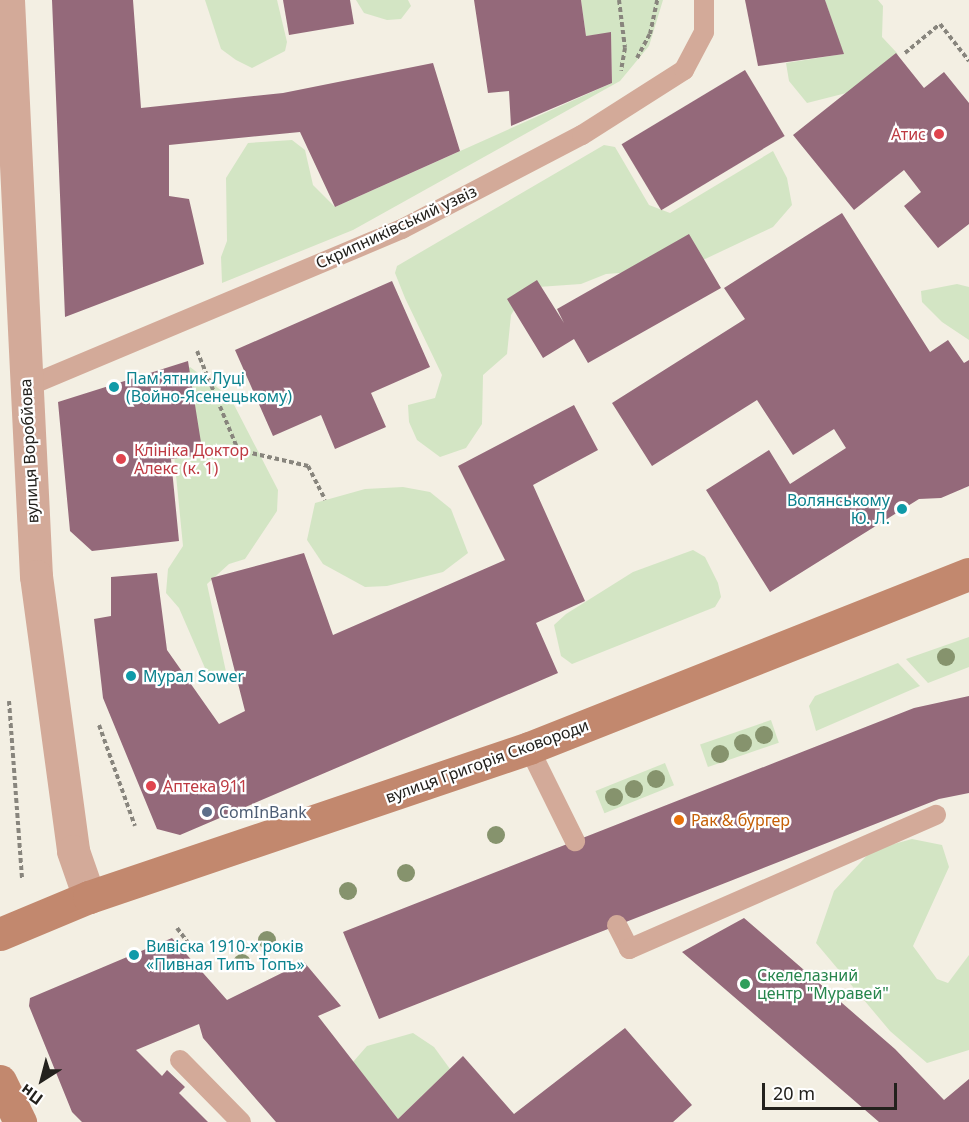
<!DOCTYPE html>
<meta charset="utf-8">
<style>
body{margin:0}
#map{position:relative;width:969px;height:1122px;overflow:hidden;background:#f3efe3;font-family:"Noto Sans",sans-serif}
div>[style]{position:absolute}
.green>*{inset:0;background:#d3e5c4;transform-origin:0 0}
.building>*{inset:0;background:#94697a;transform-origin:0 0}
.path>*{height:4px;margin-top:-2px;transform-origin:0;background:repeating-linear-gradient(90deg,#88857d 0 4.5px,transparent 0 7.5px)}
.lane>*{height:20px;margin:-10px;padding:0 10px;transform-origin:10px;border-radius:10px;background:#d3aa99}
.street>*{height:33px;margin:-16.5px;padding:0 16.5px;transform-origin:16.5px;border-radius:16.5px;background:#d3aa99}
.secondary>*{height:33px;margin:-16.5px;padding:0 16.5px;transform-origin:16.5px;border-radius:16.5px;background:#c2886e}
.trees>*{width:18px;height:18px;margin:-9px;border-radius:50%;background:#86936d}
.dots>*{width:16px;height:16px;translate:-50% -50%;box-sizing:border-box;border:3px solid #fff;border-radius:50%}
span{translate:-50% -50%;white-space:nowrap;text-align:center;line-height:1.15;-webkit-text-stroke:4.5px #fff;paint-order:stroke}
.health-label{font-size:16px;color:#be3a42}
.right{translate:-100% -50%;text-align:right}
.left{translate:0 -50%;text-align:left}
.street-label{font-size:16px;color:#23211d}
.culture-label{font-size:16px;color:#0d838f}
.service-label{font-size:16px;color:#4e5e75}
.food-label{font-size:16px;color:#c56008}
.leisure-label{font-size:16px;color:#27864d}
.north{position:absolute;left:12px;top:1050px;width:60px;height:60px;-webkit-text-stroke:4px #fff;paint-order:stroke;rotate:216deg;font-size:16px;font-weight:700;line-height:24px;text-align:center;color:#23211d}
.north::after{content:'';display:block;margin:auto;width:21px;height:27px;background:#23211d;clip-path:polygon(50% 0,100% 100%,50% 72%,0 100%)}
.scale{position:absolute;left:762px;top:1083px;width:135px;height:27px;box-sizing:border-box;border:3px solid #23211d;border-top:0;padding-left:8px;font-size:18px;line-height:21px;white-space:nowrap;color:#23211d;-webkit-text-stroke:4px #fff;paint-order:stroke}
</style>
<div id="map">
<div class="green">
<div style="clip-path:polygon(205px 0,277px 0,287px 42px,285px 51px,252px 68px,236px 60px,221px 49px)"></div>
<div style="clip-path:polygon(356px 0,408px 0,411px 6px,401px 19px,387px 20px,364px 13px)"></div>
<div style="clip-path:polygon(581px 0,663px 0,649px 46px,620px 81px,353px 230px,222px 283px,221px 257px,227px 241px,226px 178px,248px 143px,292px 140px,305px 150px,313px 185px,335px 207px,612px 83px,611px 33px,586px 36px)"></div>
<div style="clip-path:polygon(825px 0,878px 0,883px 6px,882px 37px,897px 53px,903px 70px,874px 86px,807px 103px,789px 81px,786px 63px,843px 54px)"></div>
<div style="clip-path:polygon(604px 145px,615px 147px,649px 205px,670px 213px,773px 151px,787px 178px,792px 205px,773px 227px,686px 268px,606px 274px,581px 284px,538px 287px,522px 297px,511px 315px,507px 354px,483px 375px,482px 424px,466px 448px,440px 457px,417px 440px,409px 422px,408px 405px,435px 398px,442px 375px,405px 298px,395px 273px,397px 266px)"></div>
<div style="clip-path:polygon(957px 284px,969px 287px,969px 340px,942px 322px,922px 302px,921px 291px)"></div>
<div style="clip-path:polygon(190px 367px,230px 397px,278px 490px,277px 511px,245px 559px,229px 564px,207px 584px,228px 681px,208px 675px,179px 608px,166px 593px,168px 569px,183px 546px,169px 404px,177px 375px)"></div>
<div style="clip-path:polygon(403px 487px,430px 492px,451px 509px,468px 553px,443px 572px,387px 586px,365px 587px,323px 564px,307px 540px,315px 503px,365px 489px)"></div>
<div style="clip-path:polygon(693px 550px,705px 557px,718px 583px,721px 597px,715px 607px,572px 664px,561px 656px,554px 625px,566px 614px,633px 572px)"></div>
<div style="clip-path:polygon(969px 637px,969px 667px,928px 683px,906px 659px)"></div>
<div style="clip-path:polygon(898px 663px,920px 686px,816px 731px,809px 706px,815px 696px)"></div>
<div style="left:771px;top:720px;width:24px;height:75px;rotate:71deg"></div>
<div style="left:665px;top:763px;width:24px;height:75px;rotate:68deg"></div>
<div style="clip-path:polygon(912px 839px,942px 845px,949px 867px,913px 946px,937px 979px,948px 983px,969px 955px,969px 1050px,927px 1063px,890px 1031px,816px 943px,834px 891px,872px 850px)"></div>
<div style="clip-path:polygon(413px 1033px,434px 1047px,450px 1069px,398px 1119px,353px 1062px,367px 1046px)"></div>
</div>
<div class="building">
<div style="clip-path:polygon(52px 0,133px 0,141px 108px,283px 93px,433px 63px,460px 151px,335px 207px,300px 132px,169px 145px,169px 196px,189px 199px,204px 264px,65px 317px)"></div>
<div style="clip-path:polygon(283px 0,350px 0,354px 24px,289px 35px)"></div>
<div style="clip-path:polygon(474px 0,581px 0,586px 36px,611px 32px,612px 83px,511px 126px,509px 91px,488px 93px)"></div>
<div style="clip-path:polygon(745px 0,825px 0,844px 54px,758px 66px)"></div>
<div style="clip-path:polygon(896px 53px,924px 88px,944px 72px,969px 103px,969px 224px,938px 248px,904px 206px,921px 192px,904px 170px,854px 210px,793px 135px)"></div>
<div style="left:745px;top:70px;width:77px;height:144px;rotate:59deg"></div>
<div style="clip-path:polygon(842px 213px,930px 352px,948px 340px,964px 363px,969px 360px,969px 486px,941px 498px,919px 499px,770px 592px,706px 490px,769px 450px,790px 484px,846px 448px,834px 429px,793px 455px,757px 400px,652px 466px,612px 403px,745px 319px,724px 288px)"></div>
<div style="clip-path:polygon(689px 234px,721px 288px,588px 363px,574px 339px,543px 358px,507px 299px,537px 280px,564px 323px,557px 309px)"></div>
<div style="clip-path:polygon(392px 281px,430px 367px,371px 393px,386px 427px,335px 449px,321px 415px,273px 436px,235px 350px)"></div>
<div style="clip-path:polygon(188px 361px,203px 455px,171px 459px,179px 541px,92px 551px,70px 531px,58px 402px)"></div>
<div style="clip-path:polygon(574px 405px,598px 450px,533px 485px,585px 601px,536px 623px,558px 673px,180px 835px,157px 829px,103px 698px,94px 619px,111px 616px,111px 577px,157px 573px,167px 650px,219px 724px,245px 711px,211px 578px,304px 553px,333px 635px,505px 560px,458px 466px)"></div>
<div style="clip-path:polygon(969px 696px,969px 793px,939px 799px,379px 1019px,343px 932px,914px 708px)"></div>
<div style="clip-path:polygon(744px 918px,895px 1049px,944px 1100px,969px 1079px,969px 1122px,879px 1122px,682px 952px)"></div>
<div style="clip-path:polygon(172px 938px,227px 1000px,304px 962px,341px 1006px,318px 1016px,398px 1119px,463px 1056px,514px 1114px,625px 1028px,692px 1105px,673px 1122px,276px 1122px,203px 1038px,199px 1024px,136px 1050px,162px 1076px,167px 1070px,185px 1087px,179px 1093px,208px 1122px,82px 1122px,72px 1112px,29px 1006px,30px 998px)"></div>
</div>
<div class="path">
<div style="left:619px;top:0;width:48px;rotate:82.9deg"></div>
<div style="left:625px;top:48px;width:23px;rotate:100deg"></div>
<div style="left:905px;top:53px;width:45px;rotate:-39.6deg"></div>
<div style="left:940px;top:24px;width:47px;rotate:51.9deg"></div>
<div style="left:637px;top:58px;width:27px;rotate:-62deg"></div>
<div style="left:650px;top:34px;width:35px;rotate:-78deg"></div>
<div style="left:197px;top:351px;width:107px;rotate:67.5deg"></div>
<div style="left:238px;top:450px;width:72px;rotate:12.9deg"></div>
<div style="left:308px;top:466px;width:38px;rotate:63deg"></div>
<div style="left:9px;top:701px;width:179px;rotate:85.8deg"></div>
<div style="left:99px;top:725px;width:107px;rotate:70.4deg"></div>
<div style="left:177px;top:928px;width:25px;rotate:53deg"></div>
</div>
<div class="lane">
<div style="left:26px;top:387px;width:408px;rotate:-22.8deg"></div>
<div style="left:402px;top:229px;width:203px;rotate:-27.6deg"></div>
<div style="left:582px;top:135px;width:121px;rotate:-32.5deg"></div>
<div style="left:684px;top:70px;width:43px;rotate:-62.2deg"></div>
<div style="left:704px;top:32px;width:32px;rotate:-90deg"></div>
<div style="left:529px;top:748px;width:104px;rotate:63.7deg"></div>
<div style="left:617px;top:925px;width:27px;rotate:63deg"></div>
<div style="left:629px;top:949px;width:335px;rotate:-23.6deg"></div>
<div style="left:180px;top:1060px;width:87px;rotate:45.5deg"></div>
</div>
<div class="street">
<div style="left:8px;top:0;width:577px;rotate:87.22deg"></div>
<div style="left:36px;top:576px;width:277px;rotate:82.3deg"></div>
<div style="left:73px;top:851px;width:49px;rotate:70.8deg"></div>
</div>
<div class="secondary">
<div style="left:0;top:934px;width:96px;rotate:-22.6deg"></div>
<div style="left:89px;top:897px;width:465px;rotate:-18.7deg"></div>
<div style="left:529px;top:748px;width:473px;rotate:-21.6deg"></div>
<div style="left:0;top:1081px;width:46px;rotate:64deg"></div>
</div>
<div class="trees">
<div style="left:946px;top:657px"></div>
<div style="left:764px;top:735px"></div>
<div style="left:743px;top:743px"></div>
<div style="left:720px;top:754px"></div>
<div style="left:656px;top:779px"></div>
<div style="left:634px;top:789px"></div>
<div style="left:614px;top:797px"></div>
<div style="left:496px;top:835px"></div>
<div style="left:406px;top:873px"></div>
<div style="left:348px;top:891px"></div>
<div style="left:267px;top:940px"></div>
<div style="left:242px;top:963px"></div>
</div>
<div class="dots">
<div style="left:939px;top:134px;background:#e0444e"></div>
<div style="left:114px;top:387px;background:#0f9aa8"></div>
<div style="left:121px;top:459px;background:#e0444e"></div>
<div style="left:902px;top:509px;background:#0f9aa8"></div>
<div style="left:131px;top:676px;background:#0f9aa8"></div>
<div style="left:151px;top:786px;background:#e0444e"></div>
<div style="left:207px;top:812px;background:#5c6f8a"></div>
<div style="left:679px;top:820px;background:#e8710a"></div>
<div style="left:134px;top:955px;background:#0f9aa8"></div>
<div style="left:745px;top:984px;background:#2e9e5b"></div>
</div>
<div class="health-label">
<span class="right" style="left:926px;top:134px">Атис</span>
<span class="left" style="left:134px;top:459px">Клініка Доктор<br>Алекс (к. 1)</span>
<span class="left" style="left:163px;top:786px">Аптека 911</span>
</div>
<div class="street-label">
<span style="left:396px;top:227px;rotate:-25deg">Скрипниківський узвіз</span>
<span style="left:29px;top:451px;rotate:-93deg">вулиця Воробйова</span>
<span style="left:487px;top:761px;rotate:-20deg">вулиця Григорія Сковороди</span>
</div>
<div class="culture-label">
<span class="left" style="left:126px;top:387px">Пам'ятник Луці<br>(Войно-Ясенецькому)</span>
<span class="right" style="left:890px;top:509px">Волянському<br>Ю. Л.</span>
<span class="left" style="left:143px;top:676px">Мурал Sower</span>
<span class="left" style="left:146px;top:955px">Вивіска 1910-х років<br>«Пивная Типъ Топъ»</span>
</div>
<div class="service-label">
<span class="left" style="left:219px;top:812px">ComInBank</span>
</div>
<div class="food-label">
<span class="left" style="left:691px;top:820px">Рак &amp; бургер</span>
</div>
<div class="leisure-label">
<span class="left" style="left:757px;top:984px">Скелелазний<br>центр "Муравей"</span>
</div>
<div class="north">Пн</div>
<div class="scale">20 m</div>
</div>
